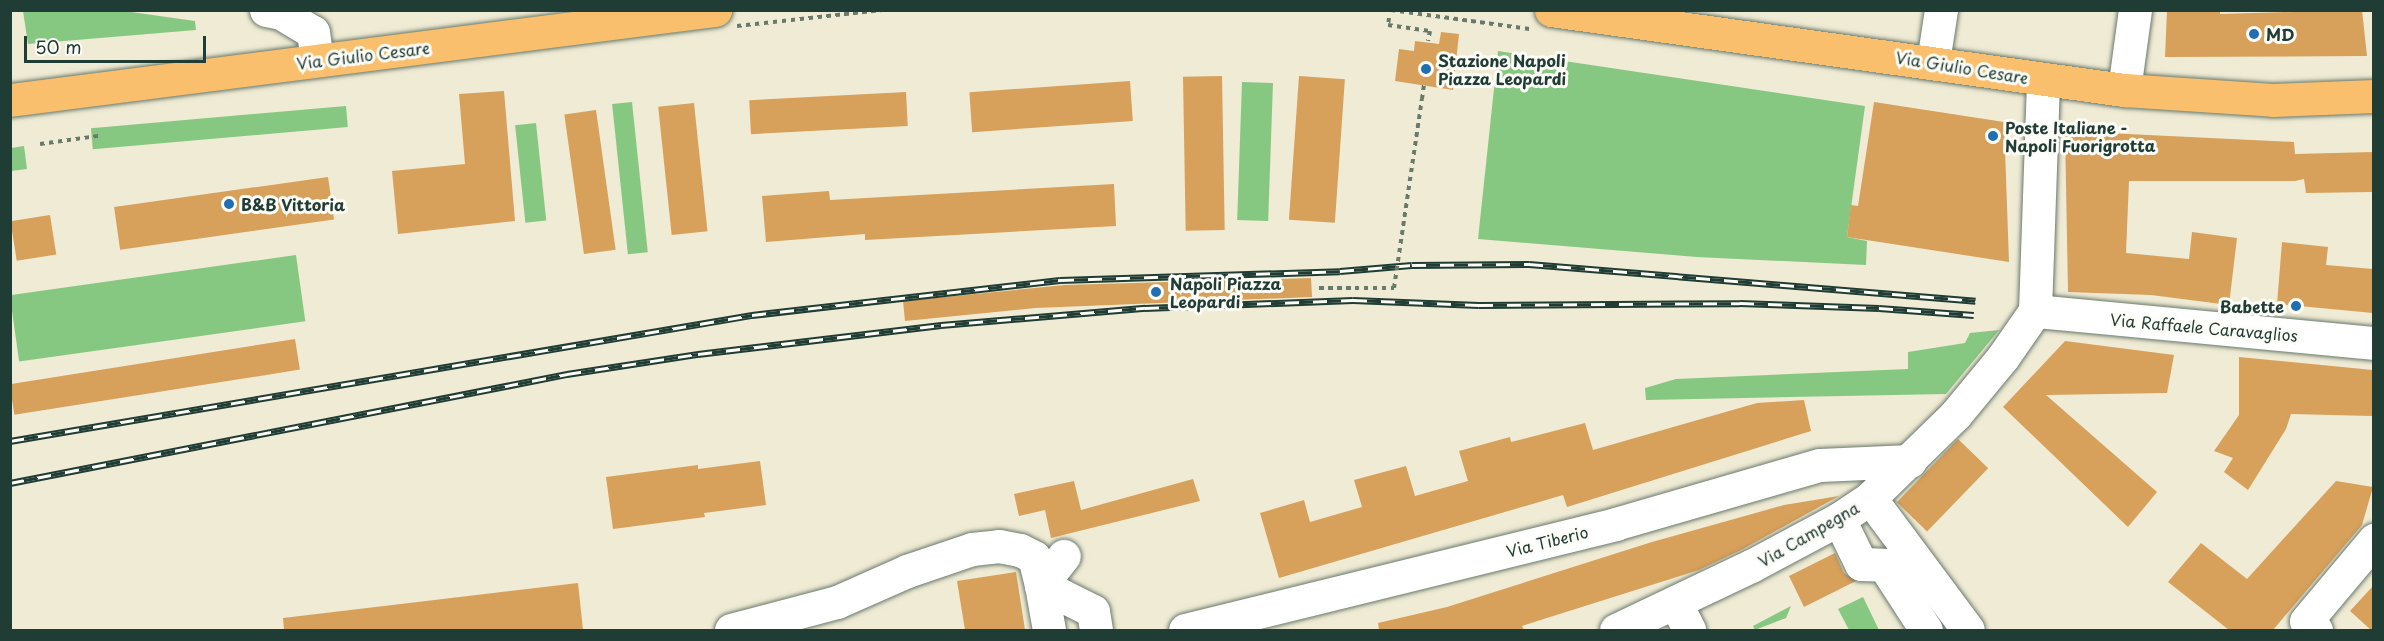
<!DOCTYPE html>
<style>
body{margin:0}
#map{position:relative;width:2384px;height:641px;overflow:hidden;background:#f0ebd4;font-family:"Playpen Sans",sans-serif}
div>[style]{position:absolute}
.green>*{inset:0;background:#86c881;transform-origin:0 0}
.building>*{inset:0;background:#d7a05b;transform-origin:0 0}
.path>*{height:4px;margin-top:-2px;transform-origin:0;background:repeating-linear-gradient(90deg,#687a6c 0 4.5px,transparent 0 9px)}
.roads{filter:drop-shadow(0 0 2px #687a6c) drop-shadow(0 0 2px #687a6c)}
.minor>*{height:33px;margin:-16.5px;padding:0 16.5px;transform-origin:16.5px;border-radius:16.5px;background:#fff}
.major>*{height:33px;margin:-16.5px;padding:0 16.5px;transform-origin:16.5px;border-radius:16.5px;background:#f9bf6d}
.rail>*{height:7px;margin-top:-3.5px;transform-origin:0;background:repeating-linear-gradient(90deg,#fdfcf7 0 14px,#1f3d34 0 28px);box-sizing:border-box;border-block:2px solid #1f3d34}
.path-bridge>*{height:4px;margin-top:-2px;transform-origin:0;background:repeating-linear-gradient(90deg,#687a6c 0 4.5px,transparent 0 9px)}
.dots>*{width:16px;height:16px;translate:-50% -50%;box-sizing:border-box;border:3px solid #fdfcf7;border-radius:50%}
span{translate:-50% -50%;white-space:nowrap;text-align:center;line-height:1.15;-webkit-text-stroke:6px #fdfcf7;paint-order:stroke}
.poi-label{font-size:16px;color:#1f3d34;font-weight:700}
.left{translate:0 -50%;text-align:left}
.right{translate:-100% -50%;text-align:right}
.street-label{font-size:16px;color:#1f3d34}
.frame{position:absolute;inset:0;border:12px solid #1f3d34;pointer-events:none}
.scale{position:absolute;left:24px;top:36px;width:182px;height:27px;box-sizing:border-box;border:3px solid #1f3d34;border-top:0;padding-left:8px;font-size:18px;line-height:21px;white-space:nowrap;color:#1f3d34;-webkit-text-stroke:4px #fdfcf7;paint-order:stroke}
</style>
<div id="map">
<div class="green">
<div style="clip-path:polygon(23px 11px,124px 11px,195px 21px,196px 30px,28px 44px)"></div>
<div style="clip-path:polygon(1498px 51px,1865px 106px,1847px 237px,1867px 241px,1866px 265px,1697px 257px,1478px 239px)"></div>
<div style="left:1242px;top:82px;width:31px;height:138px;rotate:2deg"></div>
<div style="left:632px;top:102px;width:151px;height:20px;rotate:84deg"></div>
<div style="left:346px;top:106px;width:21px;height:256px;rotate:85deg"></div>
<div style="left:536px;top:123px;width:98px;height:21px;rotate:84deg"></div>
<div style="clip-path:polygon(24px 146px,27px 169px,11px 171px,11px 148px)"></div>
<div style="left:296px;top:255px;width:67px;height:289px;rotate:82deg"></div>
<div style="clip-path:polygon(1999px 330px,1946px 394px,1646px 400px,1645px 388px,1676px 379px,1908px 369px,1908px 352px,1965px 343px,1970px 333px)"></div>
<div style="clip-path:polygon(1863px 597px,1879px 630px,1849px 630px,1838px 609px)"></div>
<div style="clip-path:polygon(1791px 606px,1786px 618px,1755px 630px,1753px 626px)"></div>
</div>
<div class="building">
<div style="clip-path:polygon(2167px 10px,2220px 10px,2220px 14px,2362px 10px,2367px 56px,2165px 57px)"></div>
<div style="clip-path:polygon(1441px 32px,1459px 34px,1453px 90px,1395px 81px,1399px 49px,1414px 51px,1415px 41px,1439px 44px)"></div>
<div style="left:1222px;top:76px;width:154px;height:39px;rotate:89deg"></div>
<div style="left:1299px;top:76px;width:46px;height:144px;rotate:4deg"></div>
<div style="left:1130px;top:81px;width:40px;height:161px;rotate:86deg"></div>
<div style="clip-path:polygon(504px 91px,515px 221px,398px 234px,392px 171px,465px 164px,459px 94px)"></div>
<div style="left:906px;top:92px;width:34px;height:157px;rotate:87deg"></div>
<div style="clip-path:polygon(1874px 102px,2004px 122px,2009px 262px,1847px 237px,1851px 205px,1858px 206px)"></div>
<div style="left:694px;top:103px;width:129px;height:36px;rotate:84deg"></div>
<div style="left:596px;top:110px;width:141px;height:32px;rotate:82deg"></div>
<div style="clip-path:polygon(2065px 131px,2294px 142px,2295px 154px,2373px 152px,2373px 192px,2306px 193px,2304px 179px,2295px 181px,2129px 181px,2126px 253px,2189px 259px,2192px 232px,2237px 238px,2229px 305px,2151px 295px,2068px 292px)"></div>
<div style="left:328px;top:177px;width:43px;height:216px;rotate:82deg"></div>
<div style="clip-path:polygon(1114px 184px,1116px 226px,865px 240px,865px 234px,766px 242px,762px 196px,829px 191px,830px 200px)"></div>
<div style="left:50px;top:215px;width:40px;height:40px;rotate:81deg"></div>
<div style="clip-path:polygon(2282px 242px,2328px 247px,2326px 265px,2373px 269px,2373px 313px,2277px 304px)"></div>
<div style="clip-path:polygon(1311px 278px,1312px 297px,1035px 308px,905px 321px,903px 301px,1065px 285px)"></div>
<div style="left:295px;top:339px;width:31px;height:289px;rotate:81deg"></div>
<div style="clip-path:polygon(2065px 341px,2174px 355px,2167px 393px,2046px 395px,2157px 492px,2128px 527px,2003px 407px)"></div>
<div style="clip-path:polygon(2239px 357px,2373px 370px,2372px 416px,2291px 414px,2286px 429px,2248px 490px,2224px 472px,2233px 458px,2214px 451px,2239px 415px)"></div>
<div style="clip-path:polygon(1804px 400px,1811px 431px,1567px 507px,1563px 495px,1279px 578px,1260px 513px,1304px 500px,1310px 522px,1362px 507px,1354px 480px,1406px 466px,1415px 496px,1468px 481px,1459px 451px,1510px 437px,1511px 442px,1585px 423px,1593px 450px,1757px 403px)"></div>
<div style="left:1958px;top:439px;width:42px;height:88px;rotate:44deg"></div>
<div style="clip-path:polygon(760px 461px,766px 505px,704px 513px,705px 517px,613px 529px,606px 477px,698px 465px,698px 469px)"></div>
<div style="clip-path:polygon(1193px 479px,1200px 501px,1051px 538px,1045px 510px,1019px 516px,1014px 494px,1074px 481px,1081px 510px)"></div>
<div style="clip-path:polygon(2336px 481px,2373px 487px,2362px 525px,2273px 630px,2229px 630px,2168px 582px,2201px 543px,2247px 579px)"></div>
<div style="clip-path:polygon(1839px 496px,1743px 549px,1699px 570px,1522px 626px,1524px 630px,1379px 630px,1378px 623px,1447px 607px,1652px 542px,1784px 505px)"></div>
<div style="clip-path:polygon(1835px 553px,1844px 573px,1856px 581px,1804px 607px,1789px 576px)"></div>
<div style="clip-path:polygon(1016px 572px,1025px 630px,965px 630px,957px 581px)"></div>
<div style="clip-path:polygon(578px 583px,583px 630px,284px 630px,283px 618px)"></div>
<div style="clip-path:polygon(2373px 586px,2373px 630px,2371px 630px,2350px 611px)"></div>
</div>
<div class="path">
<div style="left:1391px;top:10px;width:140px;rotate:7.8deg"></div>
<div style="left:1389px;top:18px;width:7px;rotate:98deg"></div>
<div style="left:1388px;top:25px;width:42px;rotate:8.1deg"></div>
<div style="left:1430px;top:31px;width:10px;rotate:101deg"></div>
<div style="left:737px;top:26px;width:146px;rotate:-6.3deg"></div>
<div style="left:1422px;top:99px;width:14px;rotate:-82deg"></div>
<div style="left:40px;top:144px;width:59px;rotate:-7.9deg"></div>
<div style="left:1319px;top:288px;width:75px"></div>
</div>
<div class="roads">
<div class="minor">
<div style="left:266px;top:10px;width:15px;rotate:11deg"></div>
<div style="left:281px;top:13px;width:37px;rotate:31deg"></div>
<div style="left:313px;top:32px;width:28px;rotate:82deg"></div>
<div style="left:1933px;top:62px;width:53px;rotate:-81.3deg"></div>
<div style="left:2124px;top:90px;width:81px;rotate:-82.2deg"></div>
<div style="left:2035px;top:311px;width:341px;rotate:5.4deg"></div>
<div style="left:2035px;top:311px;width:231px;rotate:-88deg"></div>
<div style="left:1870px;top:498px;width:164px;rotate:53.4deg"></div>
<div style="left:1839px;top:519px;width:50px;rotate:63.9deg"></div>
<div style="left:1861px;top:564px;width:23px;rotate:2deg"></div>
<div style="left:1884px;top:565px;width:77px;rotate:57.1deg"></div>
<div style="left:1041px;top:585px;width:37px;rotate:-52deg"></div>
<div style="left:1676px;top:604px;width:29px;rotate:63deg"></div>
<div style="left:731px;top:630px;width:110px;rotate:-14.8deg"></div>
<div style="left:837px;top:602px;width:77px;rotate:-23.9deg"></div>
<div style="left:907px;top:571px;width:69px;rotate:-18.7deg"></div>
<div style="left:972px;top:549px;width:27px;rotate:-6deg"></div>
<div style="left:999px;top:546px;width:21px;rotate:11deg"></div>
<div style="left:1020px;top:550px;width:16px;rotate:27deg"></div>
<div style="left:1034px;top:557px;width:29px;rotate:76deg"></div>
<div style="left:1049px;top:630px;width:46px;rotate:-100.1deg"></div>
<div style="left:1041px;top:585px;width:58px;rotate:26.6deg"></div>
<div style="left:1093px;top:611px;width:19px;rotate:81deg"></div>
<div style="left:1185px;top:630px;width:443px;rotate:-13.8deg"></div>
<div style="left:1615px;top:524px;width:213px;rotate:-16.1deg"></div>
<div style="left:1820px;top:465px;width:90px;rotate:-2.5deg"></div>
<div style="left:1616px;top:630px;width:149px;rotate:-25.4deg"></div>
<div style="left:1751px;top:566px;width:100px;rotate:-28.1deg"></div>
<div style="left:1839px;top:519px;width:37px;rotate:-34deg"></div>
<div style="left:1870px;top:498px;width:120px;rotate:-44.3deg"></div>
<div style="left:1956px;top:414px;width:74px;rotate:-50.5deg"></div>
<div style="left:2003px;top:357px;width:56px;rotate:-55.2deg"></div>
<div style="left:2316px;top:630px;width:13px;rotate:-138deg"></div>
<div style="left:2306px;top:621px;width:106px;rotate:-50deg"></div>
</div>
<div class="major">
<div style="left:1551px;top:10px;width:579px;rotate:7.95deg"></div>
<div style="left:2124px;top:90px;width:149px;rotate:3.8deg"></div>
<div style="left:2273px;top:100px;width:101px;rotate:-2.3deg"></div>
<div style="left:10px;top:100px;width:711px;rotate:-7.28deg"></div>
</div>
</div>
<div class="rail">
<div style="left:10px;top:441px;width:753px;rotate:-9.64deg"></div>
<div style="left:752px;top:315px;width:310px;rotate:-6.5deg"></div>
<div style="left:1060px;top:280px;width:280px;rotate:-1.8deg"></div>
<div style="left:1340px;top:271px;width:72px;rotate:-4.8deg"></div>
<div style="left:1412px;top:265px;width:117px;rotate:-0.5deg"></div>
<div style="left:1529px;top:264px;width:448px;rotate:4.7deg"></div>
<div style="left:10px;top:483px;width:568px;rotate:-11.07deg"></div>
<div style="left:567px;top:374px;width:133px;rotate:-8.7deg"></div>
<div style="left:698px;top:354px;width:245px;rotate:-6.8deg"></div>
<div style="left:941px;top:325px;width:205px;rotate:-4.8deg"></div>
<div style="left:1145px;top:308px;width:208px;rotate:-2.2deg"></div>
<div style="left:1353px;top:300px;width:126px;rotate:2.3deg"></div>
<div style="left:1479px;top:305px;width:261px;rotate:-0.4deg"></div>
<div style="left:1740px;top:303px;width:139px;rotate:2.1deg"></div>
<div style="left:1879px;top:308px;width:95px;rotate:4.2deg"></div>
</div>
<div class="path-bridge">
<div style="left:1394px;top:288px;width:191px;rotate:-81.6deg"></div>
</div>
<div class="dots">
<div style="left:2254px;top:34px;background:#1f6fb2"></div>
<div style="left:1426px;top:69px;background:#1f6fb2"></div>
<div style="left:1993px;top:136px;background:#1f6fb2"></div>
<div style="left:229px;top:204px;background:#1f6fb2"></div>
<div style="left:1156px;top:292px;background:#1f6fb2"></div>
<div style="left:2296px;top:306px;background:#1f6fb2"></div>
</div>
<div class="poi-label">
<span class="left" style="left:2266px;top:34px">MD</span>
<span class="left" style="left:1438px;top:69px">Stazione Napoli<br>Piazza Leopardi</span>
<span class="left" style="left:2005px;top:136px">Poste Italiane -<br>Napoli Fuorigrotta</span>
<span class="left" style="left:241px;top:204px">B&amp;B Vittoria</span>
<span class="left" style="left:1170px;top:292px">Napoli Piazza<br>Leopardi</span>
<span class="right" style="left:2284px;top:306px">Babette</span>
</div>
<div class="street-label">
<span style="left:363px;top:55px;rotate:-7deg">Via Giulio Cesare</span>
<span style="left:1962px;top:67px;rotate:9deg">Via Giulio Cesare</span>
<span style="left:2204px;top:327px;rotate:5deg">Via Raffaele Caravaglios</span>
<span style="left:1808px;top:534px;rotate:-30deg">Via Campegna</span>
<span style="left:1547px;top:541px;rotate:-14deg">Via Tiberio</span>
</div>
<div class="frame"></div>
<div class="scale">50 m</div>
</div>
